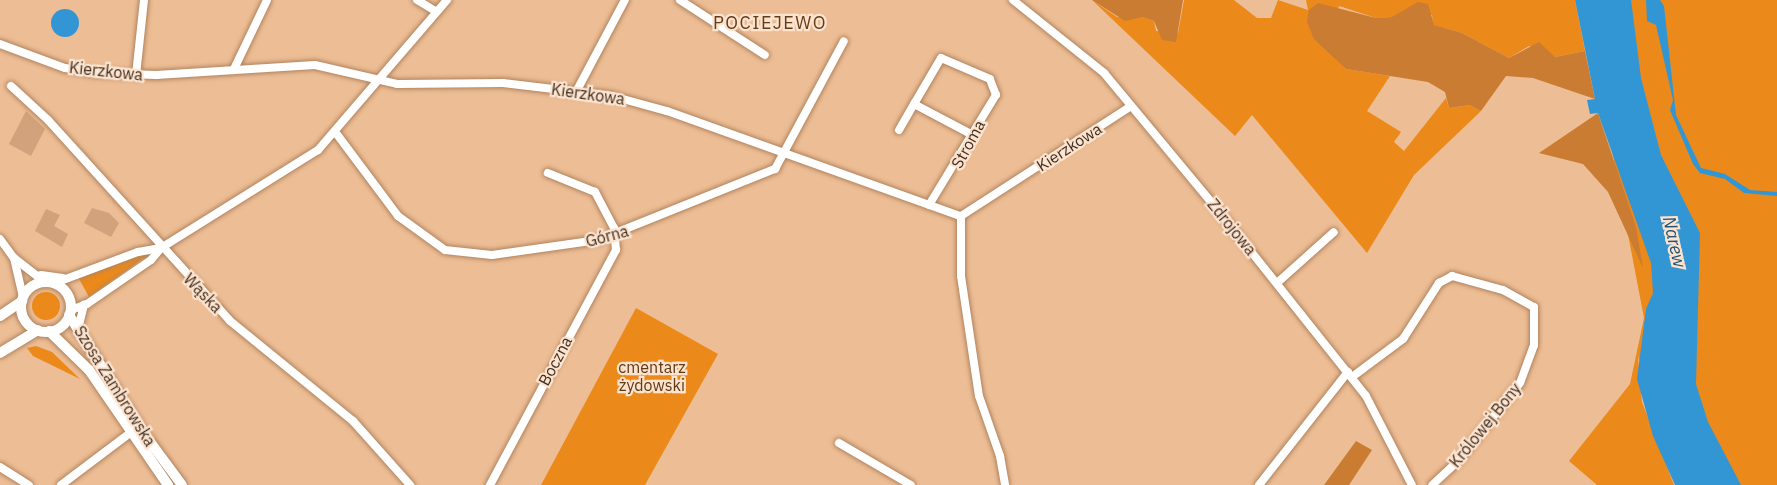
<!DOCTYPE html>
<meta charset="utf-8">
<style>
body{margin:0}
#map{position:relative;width:1777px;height:485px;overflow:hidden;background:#edbd95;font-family:"IBM Plex Sans",sans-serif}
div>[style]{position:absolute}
.green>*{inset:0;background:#eb891a}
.round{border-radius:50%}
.forest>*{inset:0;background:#c97c32}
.water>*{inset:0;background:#3396d4}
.building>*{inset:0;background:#d1a27b}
.roads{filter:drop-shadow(0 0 2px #b1845e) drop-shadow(0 0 2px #b1845e)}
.minor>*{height:8px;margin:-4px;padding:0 4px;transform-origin:4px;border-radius:4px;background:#fff}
.major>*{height:10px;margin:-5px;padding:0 5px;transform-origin:5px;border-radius:5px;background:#fff}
.major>.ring{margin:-5px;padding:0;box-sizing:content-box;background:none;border:10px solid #fff;border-radius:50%}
span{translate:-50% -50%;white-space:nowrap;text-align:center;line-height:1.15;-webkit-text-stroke:4.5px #fce3cf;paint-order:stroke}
.street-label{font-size:16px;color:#3f2d1d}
.park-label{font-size:16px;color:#603811}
.neighbourhood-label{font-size:18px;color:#643c16;letter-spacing:1.5px}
.water-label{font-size:18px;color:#225475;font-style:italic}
</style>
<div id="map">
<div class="green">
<div style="clip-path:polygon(1092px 0,1117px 17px,1142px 17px,1154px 21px,1156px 31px,1178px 33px,1184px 0,1234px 0,1257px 18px,1271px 18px,1278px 0,1308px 10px,1306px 0,1575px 0,1585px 51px,1555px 57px,1529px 46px,1509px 58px,1462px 33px,1433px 25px,1432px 15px,1376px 18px,1339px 6px,1328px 50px,1346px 69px,1390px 76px,1367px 111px,1401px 132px,1394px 142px,1404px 151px,1446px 98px,1449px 108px,1470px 105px,1481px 111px,1414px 175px,1367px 253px,1252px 115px,1235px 136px)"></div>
<div style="clip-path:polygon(1590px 0,1777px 0,1777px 485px,1679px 485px,1638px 356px,1642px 402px,1674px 485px,1597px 485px,1569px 461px,1630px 384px,1644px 318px,1592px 46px)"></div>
<div style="clip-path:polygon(152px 252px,89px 297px,78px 277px)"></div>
<div class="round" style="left:32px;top:292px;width:28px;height:28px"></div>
<div style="clip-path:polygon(636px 308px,718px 354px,645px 485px,541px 485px)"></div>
<div style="clip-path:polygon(36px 346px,52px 352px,80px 379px,33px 356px,27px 348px)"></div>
</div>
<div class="forest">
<div style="clip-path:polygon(1092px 0,1183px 0,1176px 42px,1162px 40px,1154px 21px,1142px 17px,1125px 21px)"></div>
<div style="clip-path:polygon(1418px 2px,1428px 4px,1434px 25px,1462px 33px,1509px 58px,1539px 42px,1555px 57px,1585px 51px,1595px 99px,1533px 78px,1506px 76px,1481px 111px,1470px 105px,1449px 108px,1445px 92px,1428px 82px,1346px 69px,1314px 39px,1307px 22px,1309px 10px,1318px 3px,1376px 18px,1392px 17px)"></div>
<div style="clip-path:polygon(1598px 113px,1636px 227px,1643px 268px,1608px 192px,1583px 164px,1539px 153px)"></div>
<div style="clip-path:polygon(1356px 441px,1372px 450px,1349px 485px,1324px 485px)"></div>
</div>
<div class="water">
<div style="clip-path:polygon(1575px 0,1631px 0,1641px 78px,1661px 155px,1700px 233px,1696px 384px,1708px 422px,1741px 485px,1675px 485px,1653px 436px,1637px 379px,1646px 309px,1653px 293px,1651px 263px,1598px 113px,1590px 114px,1587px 100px,1595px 99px)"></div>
<div style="clip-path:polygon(1646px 0,1660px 0,1664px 6px,1676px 115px,1701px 168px,1725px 174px,1750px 190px,1777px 192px,1777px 196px,1744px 193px,1725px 179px,1700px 173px,1693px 164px,1670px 110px,1673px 100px,1656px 25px,1647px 21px)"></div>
<div class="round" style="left:51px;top:9px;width:28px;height:28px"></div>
</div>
<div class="building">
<div style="clip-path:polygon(26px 111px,45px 129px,31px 156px,9px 144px)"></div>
<div style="clip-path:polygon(92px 208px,109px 213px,119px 223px,111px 237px,84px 223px)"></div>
<div style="clip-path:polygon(46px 209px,60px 215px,54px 226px,68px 234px,62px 247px,35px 231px)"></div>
</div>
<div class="roads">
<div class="minor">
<div style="left:417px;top:0;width:21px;rotate:31deg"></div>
<div style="left:680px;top:0;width:101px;rotate:32.9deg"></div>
<div style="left:1013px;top:0;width:117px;rotate:38.7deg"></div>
<div style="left:1104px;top:73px;width:185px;rotate:50.3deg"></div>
<div style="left:1222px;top:215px;width:231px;rotate:51.5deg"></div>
<div style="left:1366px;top:396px;width:100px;rotate:62.7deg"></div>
<div style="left:0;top:44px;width:69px;rotate:20.3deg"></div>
<div style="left:65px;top:68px;width:30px;rotate:9deg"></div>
<div style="left:95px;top:73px;width:61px;rotate:1.9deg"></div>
<div style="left:156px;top:75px;width:159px;rotate:-3.6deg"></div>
<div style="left:315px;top:65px;width:84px;rotate:13deg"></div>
<div style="left:397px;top:84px;width:106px;rotate:-0.5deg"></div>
<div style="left:503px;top:83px;width:110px;rotate:6.8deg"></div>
<div style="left:612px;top:96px;width:57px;rotate:15.3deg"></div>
<div style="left:667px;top:111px;width:312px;rotate:19.7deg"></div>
<div style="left:961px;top:216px;width:202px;rotate:-32.9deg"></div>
<div style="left:234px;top:69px;width:76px;rotate:-64.4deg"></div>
<div style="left:136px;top:75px;width:75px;rotate:-83.9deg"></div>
<div style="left:11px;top:86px;width:50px;rotate:42.6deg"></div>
<div style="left:48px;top:120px;width:271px;rotate:47.8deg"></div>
<div style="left:230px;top:321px;width:159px;rotate:39.1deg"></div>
<div style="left:353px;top:421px;width:86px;rotate:48.3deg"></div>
<div style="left:576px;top:92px;width:104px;rotate:-62deg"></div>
<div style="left:899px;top:130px;width:30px;rotate:-60deg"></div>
<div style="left:336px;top:133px;width:104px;rotate:53.2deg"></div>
<div style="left:398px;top:216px;width:58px;rotate:35.9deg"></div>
<div style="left:445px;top:250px;width:47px;rotate:6.1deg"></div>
<div style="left:492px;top:255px;width:107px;rotate:-8.1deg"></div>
<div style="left:598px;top:240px;width:191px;rotate:-21.9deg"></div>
<div style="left:775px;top:169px;width:145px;rotate:-61.7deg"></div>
<div style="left:929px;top:205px;width:129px;rotate:-58.7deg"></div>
<div style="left:996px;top:95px;width:17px;rotate:-111deg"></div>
<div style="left:990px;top:79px;width:53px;rotate:-156.8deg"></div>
<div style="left:941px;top:58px;width:53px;rotate:120.4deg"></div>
<div style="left:914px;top:104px;width:64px;rotate:27.8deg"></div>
<div style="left:961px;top:216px;width:60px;rotate:90deg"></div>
<div style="left:961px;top:276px;width:121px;rotate:81.5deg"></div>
<div style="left:979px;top:396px;width:64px;rotate:70.7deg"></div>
<div style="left:1000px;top:456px;width:29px;rotate:80deg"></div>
<div style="left:0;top:239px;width:24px;rotate:54deg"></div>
<div style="left:14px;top:258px;width:39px;rotate:38deg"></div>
<div style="left:14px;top:258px;width:39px;rotate:77deg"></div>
<div style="left:41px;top:275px;width:22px;rotate:8deg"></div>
<div style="left:55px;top:283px;width:89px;rotate:-20.5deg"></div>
<div style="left:138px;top:252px;width:23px;rotate:-10deg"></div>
<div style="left:1277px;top:283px;width:76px;rotate:-41.8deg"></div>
<div style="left:71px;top:310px;width:17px;rotate:-21deg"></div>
<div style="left:87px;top:304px;width:78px;rotate:-34.5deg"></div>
<div style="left:151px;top:260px;width:16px;rotate:-50deg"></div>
<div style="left:161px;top:248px;width:185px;rotate:-32deg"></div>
<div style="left:318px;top:150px;width:198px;rotate:-49.3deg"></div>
<div style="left:79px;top:325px;width:21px;rotate:-76deg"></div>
<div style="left:1352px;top:377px;width:64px;rotate:-36.7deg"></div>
<div style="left:1403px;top:339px;width:67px;rotate:-57.3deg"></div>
<div style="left:1439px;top:283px;width:15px;rotate:-28deg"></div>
<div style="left:1452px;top:276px;width:53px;rotate:15.4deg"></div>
<div style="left:1503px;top:290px;width:35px;rotate:29deg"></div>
<div style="left:1534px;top:307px;width:38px;rotate:90deg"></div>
<div style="left:1534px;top:345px;width:40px;rotate:110.2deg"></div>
<div style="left:1520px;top:383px;width:100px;rotate:128.5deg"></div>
<div style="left:1458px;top:461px;width:35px;rotate:137deg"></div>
<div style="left:839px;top:443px;width:83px;rotate:30.3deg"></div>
<div style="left:0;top:467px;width:34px;rotate:32deg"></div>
<div style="left:61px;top:485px;width:86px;rotate:-37deg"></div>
<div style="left:490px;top:485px;width:267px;rotate:-61.8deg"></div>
<div style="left:616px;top:250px;width:22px;rotate:-95deg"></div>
<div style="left:614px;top:228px;width:41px;rotate:-117.8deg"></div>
<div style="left:595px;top:192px;width:51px;rotate:-158deg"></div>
<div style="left:1259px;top:485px;width:144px;rotate:-51.8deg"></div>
</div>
<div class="major">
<div class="ring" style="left:21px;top:282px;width:40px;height:40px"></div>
<div style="left:69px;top:315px;width:137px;rotate:57.8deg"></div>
<div style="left:142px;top:431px;width:67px;rotate:53.5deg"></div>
<div style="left:0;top:316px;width:27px;rotate:-34deg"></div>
<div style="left:49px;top:331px;width:56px;rotate:44.3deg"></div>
<div style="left:89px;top:370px;width:140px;rotate:55.5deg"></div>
<div style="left:0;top:353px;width:44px;rotate:-31.2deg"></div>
</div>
</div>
<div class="street-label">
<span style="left:106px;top:71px;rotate:6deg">Kierzkowa</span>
<span style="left:588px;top:94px;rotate:8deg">Kierzkowa</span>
<span style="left:968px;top:144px;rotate:-61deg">Stroma</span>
<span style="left:1069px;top:147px;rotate:-33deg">Kierzkowa</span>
<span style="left:1232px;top:227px;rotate:51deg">Zdrojowa</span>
<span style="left:607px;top:236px;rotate:-15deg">Górna</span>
<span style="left:203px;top:293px;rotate:46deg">Wąska</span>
<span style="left:555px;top:361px;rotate:-62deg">Boczna</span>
<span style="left:115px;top:386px;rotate:58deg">Szosa Zambrowska</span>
<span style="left:1485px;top:425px;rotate:-51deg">Królowej Bony</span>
</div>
<div class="park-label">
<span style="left:652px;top:376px">cmentarz<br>żydowski</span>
</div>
<div class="neighbourhood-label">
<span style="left:770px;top:23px">POCIEJEWO</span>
</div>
<div class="water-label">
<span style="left:1674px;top:242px;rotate:77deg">Narew</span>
</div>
</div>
